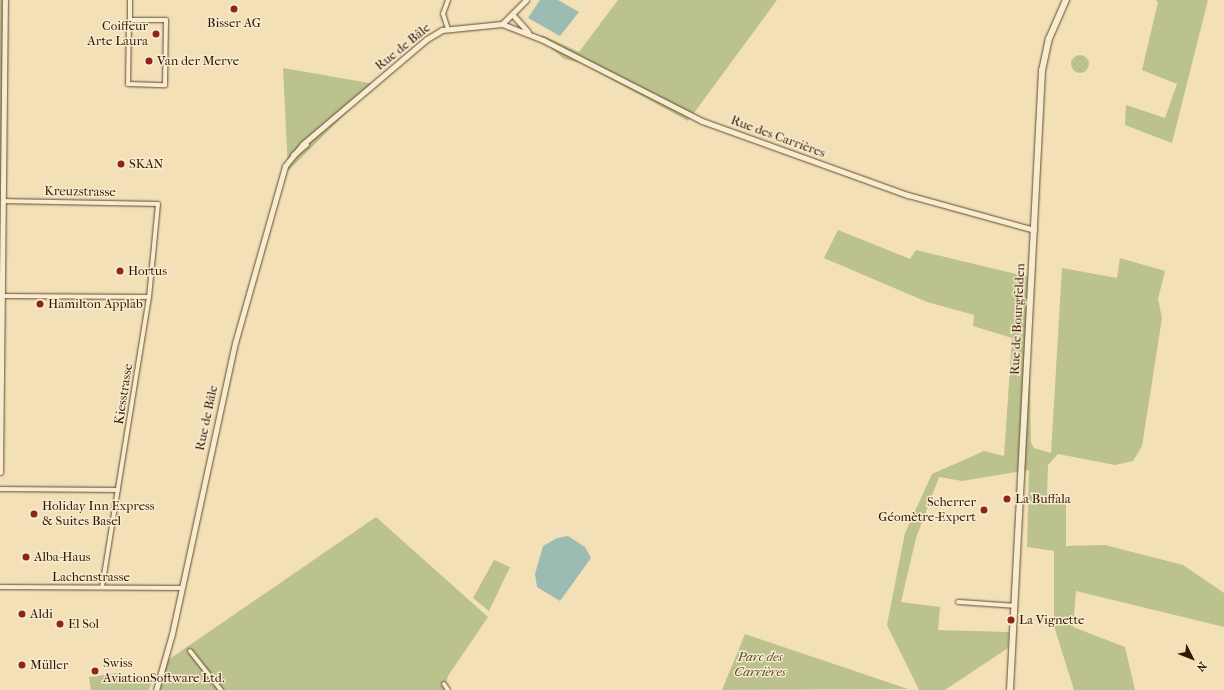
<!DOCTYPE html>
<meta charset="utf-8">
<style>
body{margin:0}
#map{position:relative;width:1224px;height:690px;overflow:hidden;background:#f3e0b7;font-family:"IM FELL French Canon",serif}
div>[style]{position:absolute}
.green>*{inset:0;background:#bbc28e}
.round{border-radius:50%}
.water>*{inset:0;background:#9cbcb3}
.roads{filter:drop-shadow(0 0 1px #63492e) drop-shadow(0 0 1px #63492e)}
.minor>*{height:4px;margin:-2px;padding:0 2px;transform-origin:2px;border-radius:2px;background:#f7ebd0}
.tertiary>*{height:5px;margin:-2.5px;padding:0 2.5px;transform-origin:2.5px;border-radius:2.5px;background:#f7ebd0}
.secondary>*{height:5.5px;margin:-2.75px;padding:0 2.75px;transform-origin:2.75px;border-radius:2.75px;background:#f7ebd0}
.dots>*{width:11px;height:11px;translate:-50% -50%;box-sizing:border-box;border:2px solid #f7ebd0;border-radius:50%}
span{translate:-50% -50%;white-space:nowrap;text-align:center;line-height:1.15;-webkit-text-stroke:3px #f7ebd0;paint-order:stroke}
.poi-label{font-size:13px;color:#331700}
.right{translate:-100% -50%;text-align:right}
.left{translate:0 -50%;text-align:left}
.street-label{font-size:13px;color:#331700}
.park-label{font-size:13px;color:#5c4a2b;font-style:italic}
.north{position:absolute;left:1172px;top:638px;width:40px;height:40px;-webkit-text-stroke:3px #f7ebd0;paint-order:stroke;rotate:132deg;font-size:11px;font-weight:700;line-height:16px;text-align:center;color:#331700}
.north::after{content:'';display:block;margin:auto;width:14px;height:18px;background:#331700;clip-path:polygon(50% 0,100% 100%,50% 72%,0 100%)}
</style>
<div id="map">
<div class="green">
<div style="clip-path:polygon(0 0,5px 0,0 472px)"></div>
<div style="clip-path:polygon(618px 0,777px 0,688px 121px,581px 63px,564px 59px,546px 44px,542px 35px,579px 52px)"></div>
<div style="clip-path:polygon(1155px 0,1208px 0,1172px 143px,1125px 125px,1126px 105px,1165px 118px,1177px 84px,1142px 70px,1158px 2px)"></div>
<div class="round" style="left:1071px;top:55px;width:18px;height:18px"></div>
<div style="clip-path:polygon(283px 68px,375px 84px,288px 171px)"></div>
<div style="clip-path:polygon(838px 230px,910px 259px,916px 250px,1028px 277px,1031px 442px,1034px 448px,1051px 453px,1062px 268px,1117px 278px,1120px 258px,1165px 271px,1158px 299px,1162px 318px,1142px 446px,1133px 461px,1115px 465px,1058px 454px,1048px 465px,1047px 498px,1066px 498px,1066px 546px,1105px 545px,1183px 565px,1224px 593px,1224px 627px,1076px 591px,1073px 627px,1125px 647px,1135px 690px,1074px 690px,1054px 626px,1054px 551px,1027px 547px,1029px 470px,962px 481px,939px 477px,916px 538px,901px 602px,940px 607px,938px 630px,1009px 632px,1008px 648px,945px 690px,919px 690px,887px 625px,905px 533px,932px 474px,984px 451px,1004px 456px,1012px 338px,973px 326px,974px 315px,927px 302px,824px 258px)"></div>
<div style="clip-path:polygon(376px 517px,488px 617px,448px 676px,445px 687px,449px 690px,158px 690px,168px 660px)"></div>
<div style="clip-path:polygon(494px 560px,510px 567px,489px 611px,473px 598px)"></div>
<div style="clip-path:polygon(745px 634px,908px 689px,722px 690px)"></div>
<div style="clip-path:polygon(118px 673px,120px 681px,153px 680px,149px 690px,91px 690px,89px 677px)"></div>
</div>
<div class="water">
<div style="clip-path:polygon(540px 0,558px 0,579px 12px,560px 36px,528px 18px)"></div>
<div style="clip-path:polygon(568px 536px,585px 547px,591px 558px,560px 601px,537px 587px,535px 574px,543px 546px,557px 538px)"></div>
</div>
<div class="roads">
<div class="minor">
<div style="left:129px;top:21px;width:63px;rotate:90.9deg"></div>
<div style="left:128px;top:84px;width:37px;rotate:2deg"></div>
<div style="left:165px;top:85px;width:65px;rotate:-89.1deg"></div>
<div style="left:166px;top:20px;width:36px;rotate:180deg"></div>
<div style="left:130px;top:20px;width:20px;rotate:-90deg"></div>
<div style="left:448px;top:29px;width:16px;rotate:-108deg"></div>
<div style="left:443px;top:14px;width:15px;rotate:-70deg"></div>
<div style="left:3px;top:201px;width:155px;rotate:1.1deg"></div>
<div style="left:158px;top:204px;width:93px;rotate:95.5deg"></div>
<div style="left:149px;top:297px;width:293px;rotate:99.2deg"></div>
<div style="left:2px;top:296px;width:147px;rotate:0.4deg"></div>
<div style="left:0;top:489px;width:118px;rotate:0.5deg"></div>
<div style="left:0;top:587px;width:182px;rotate:0.3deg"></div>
<div style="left:958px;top:602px;width:57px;rotate:4deg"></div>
<div style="left:190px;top:651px;width:50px;rotate:51.5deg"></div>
<div style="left:444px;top:684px;width:7px;rotate:56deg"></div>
</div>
<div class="tertiary">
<div style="left:512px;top:14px;width:24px;rotate:48deg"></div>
<div style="left:502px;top:24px;width:44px;rotate:21.3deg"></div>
<div style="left:543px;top:40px;width:178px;rotate:27deg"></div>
<div style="left:702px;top:121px;width:219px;rotate:19.8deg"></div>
<div style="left:908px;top:195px;width:131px;rotate:15.5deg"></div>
<div style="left:293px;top:155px;width:17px;rotate:-40deg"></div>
<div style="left:0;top:472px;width:472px;rotate:-89.4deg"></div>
<div style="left:156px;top:690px;width:58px;rotate:-74.1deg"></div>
<div style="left:172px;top:634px;width:298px;rotate:-77.8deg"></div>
<div style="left:235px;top:343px;width:184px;rotate:-74.2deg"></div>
<div style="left:285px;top:166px;width:28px;rotate:-51deg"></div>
<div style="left:303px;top:144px;width:162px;rotate:-40.3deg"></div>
<div style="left:427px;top:39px;width:17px;rotate:-31deg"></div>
<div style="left:442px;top:30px;width:60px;rotate:-5.7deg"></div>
<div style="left:502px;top:24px;width:34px;rotate:-45deg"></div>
</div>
<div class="secondary">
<div style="left:1010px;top:690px;width:620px;rotate:-87.04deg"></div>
<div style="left:1042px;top:71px;width:33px;rotate:-78deg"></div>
<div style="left:1049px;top:39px;width:43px;rotate:-66.4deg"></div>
</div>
</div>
<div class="dots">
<div style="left:234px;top:9px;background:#8f2418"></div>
<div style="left:156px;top:34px;background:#8f2418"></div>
<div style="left:149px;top:61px;background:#8f2418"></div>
<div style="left:121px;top:164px;background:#8f2418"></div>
<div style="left:120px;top:271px;background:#8f2418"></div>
<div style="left:40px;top:304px;background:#8f2418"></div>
<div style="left:1007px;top:499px;background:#8f2418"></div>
<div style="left:984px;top:510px;background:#8f2418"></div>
<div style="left:34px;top:514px;background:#8f2418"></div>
<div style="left:26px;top:557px;background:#8f2418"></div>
<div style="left:22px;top:614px;background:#8f2418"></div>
<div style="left:1011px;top:620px;background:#8f2418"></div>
<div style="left:60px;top:624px;background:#8f2418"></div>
<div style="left:22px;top:665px;background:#8f2418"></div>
<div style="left:95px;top:671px;background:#8f2418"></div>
</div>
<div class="poi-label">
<span style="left:234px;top:23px">Bisser AG</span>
<span class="right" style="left:148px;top:34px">Coiffeur<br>Arte Laura</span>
<span class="left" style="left:157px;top:61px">Van der Merve</span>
<span class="left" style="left:129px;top:164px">SKAN</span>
<span class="left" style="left:128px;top:271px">Hortus</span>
<span class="left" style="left:48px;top:304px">Hamilton Applab</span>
<span class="left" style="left:1015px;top:499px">La Buffala</span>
<span class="right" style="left:976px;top:510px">Scherrer<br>Géomètre-Expert</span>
<span class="left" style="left:42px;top:514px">Holiday Inn Express<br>&amp; Suites Basel</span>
<span class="left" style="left:34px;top:557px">Alba-Haus</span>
<span class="left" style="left:30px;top:614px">Aldi</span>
<span class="left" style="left:1019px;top:620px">La Vignette</span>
<span class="left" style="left:68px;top:624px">El Sol</span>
<span class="left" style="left:103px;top:671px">Swiss<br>AviationSoftware Ltd.</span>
<span class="left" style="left:30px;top:665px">Müller</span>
</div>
<div class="street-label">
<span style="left:403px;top:47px;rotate:-39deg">Rue de Bâle</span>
<span style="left:778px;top:137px;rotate:20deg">Rue des Carrières</span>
<span style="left:80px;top:192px;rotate:1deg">Kreuzstrasse</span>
<span style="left:1018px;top:319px;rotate:-87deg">Rue de Bourgfelden</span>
<span style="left:124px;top:394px;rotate:-81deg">Kiesstrasse</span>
<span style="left:207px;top:418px;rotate:-78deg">Rue de Bâle</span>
<span style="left:91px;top:577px">Lachenstrasse</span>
</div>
<div class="park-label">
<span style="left:760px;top:665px">Parc des<br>Carrières</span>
</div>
<div class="north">N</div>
</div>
